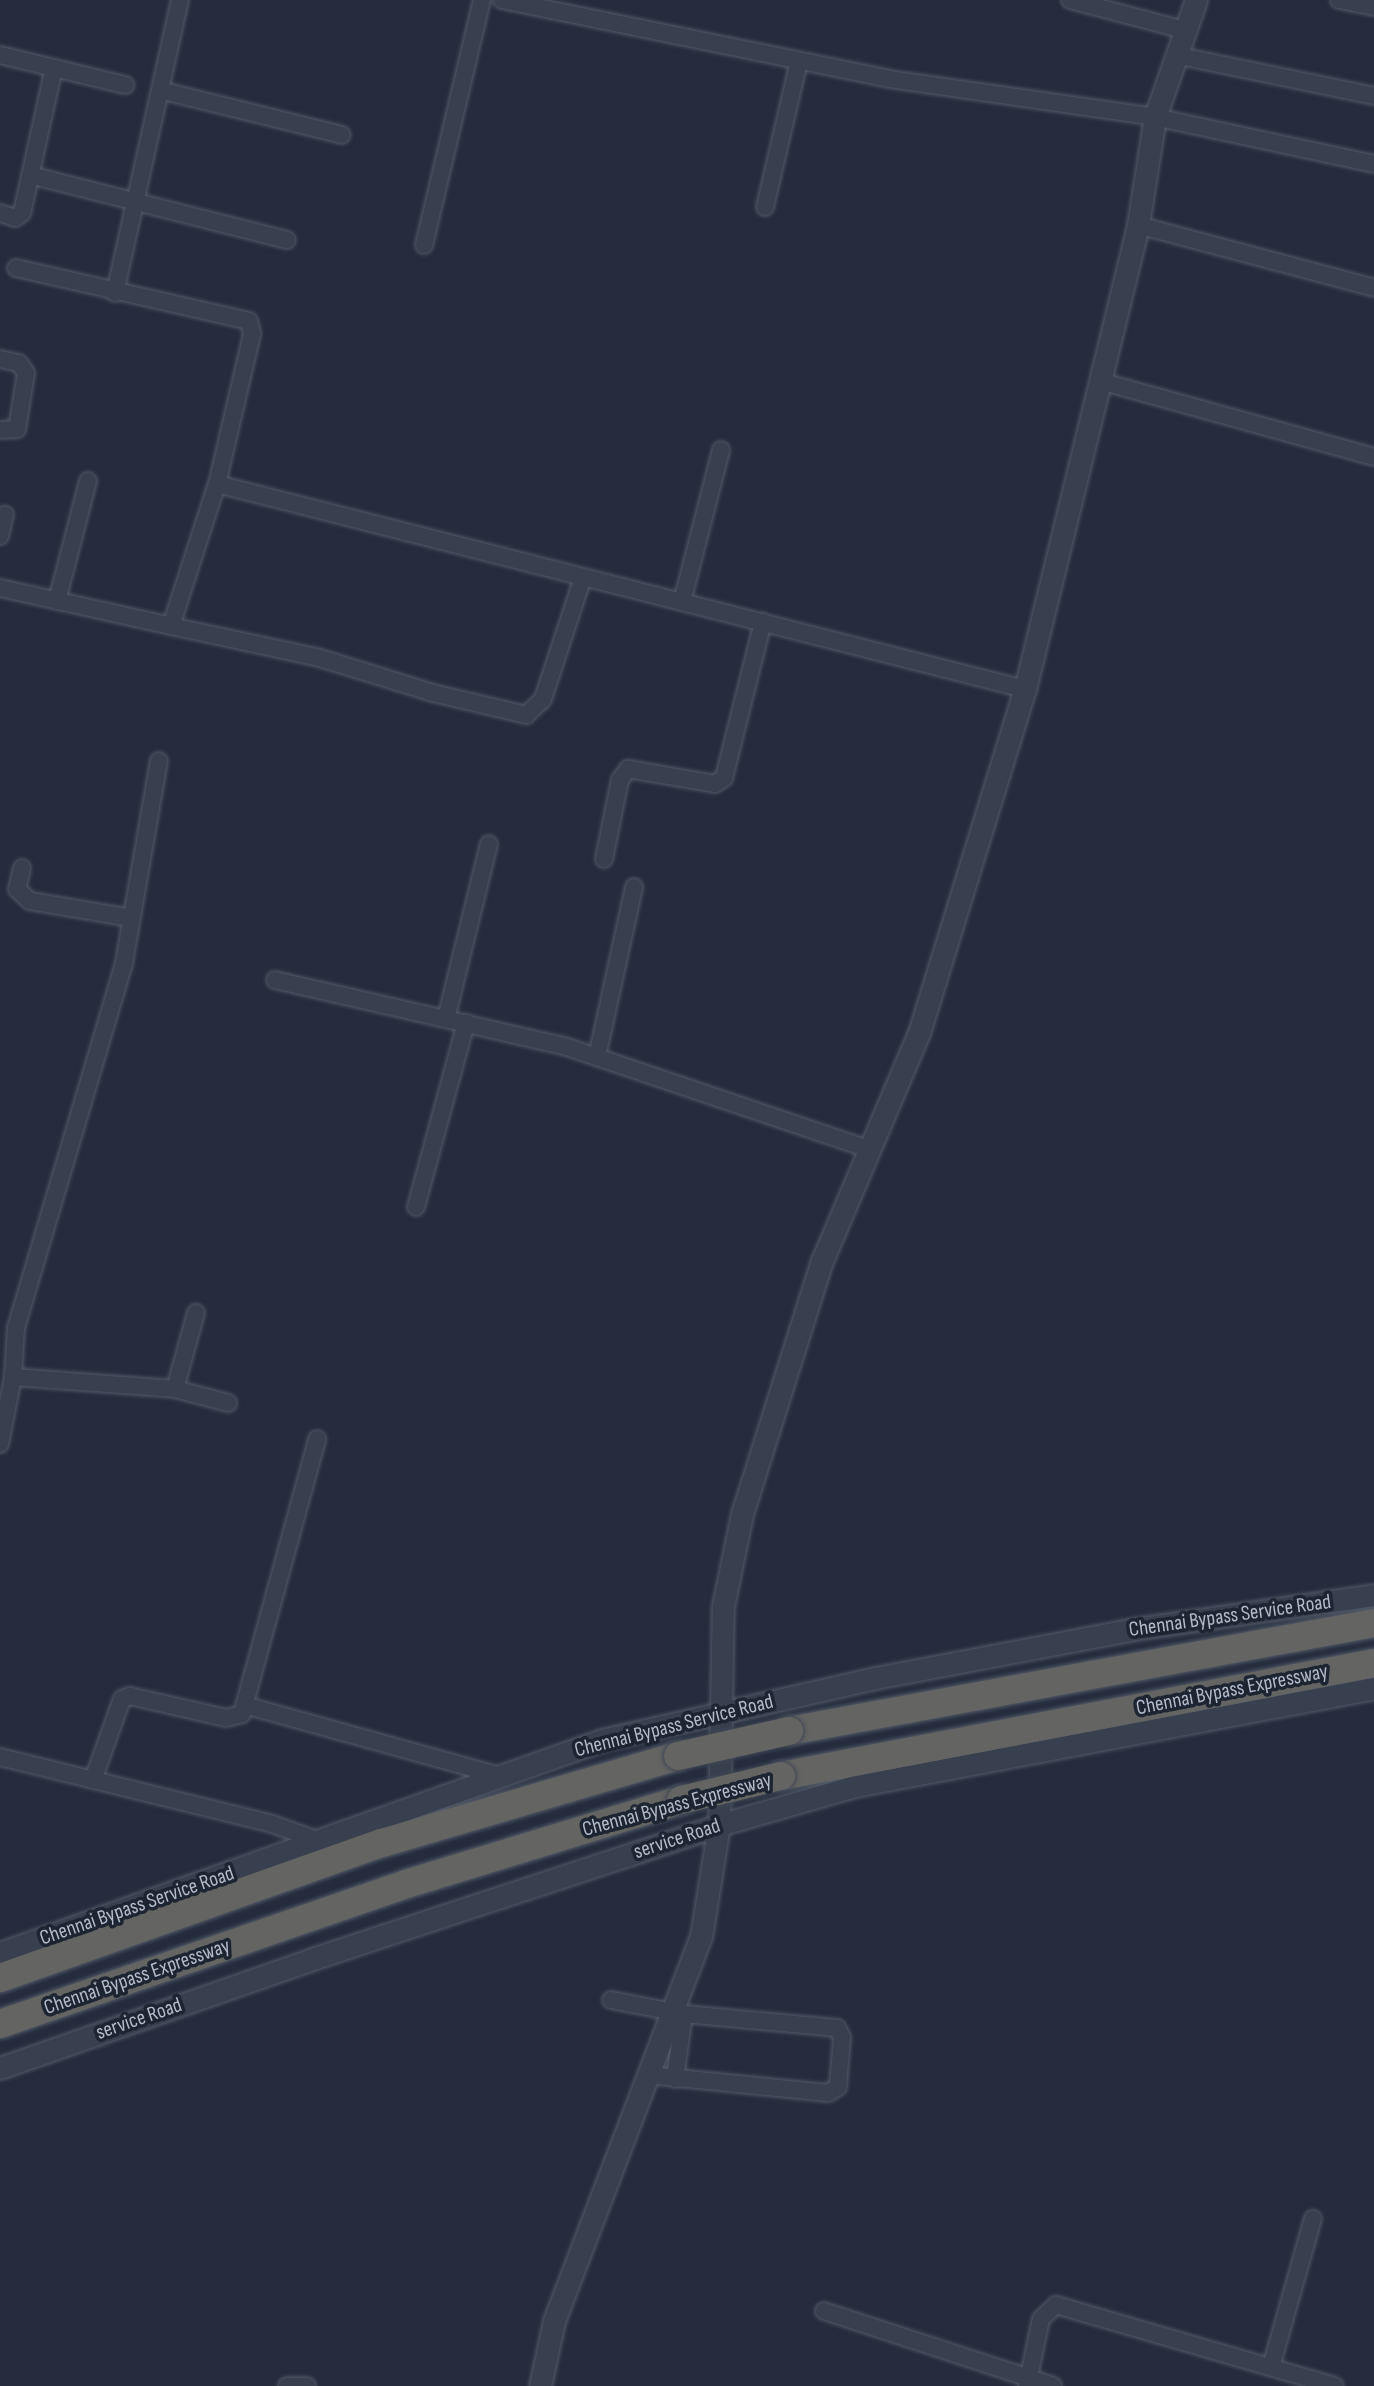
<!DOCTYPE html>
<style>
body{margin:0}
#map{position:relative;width:1374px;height:2386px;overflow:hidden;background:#242c3d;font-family:"Sofia Sans Condensed",sans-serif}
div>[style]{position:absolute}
.roads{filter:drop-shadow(0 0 2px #535a68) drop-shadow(0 0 2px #535a68)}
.minor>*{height:16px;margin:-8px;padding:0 8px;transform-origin:8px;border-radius:8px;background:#383f4e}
.tertiary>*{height:21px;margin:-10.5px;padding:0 10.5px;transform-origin:10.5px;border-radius:10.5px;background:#383f4e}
.trunk>*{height:28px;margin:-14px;padding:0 14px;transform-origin:14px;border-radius:14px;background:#646462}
.bridges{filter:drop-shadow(0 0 2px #404755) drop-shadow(0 0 2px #404755)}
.trunk-bridge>*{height:28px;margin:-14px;padding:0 14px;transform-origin:14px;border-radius:14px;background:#646462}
span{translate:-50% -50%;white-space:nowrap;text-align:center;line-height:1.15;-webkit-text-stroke:7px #1d2432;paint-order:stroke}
.street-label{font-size:21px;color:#b4bac9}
</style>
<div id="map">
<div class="roads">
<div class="minor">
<div style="left:502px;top:0;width:395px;rotate:11.5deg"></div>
<div style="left:889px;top:79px;width:269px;rotate:8.1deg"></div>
<div style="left:1155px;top:117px;width:224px;rotate:12.1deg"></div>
<div style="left:1070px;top:0;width:118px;rotate:14.7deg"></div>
<div style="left:1339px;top:0;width:36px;rotate:11deg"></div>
<div style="left:0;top:55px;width:129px;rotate:13.5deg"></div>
<div style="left:1175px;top:55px;width:203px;rotate:11.6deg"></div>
<div style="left:163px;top:91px;width:184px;rotate:13.8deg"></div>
<div style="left:30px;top:175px;width:265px;rotate:14.2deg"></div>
<div style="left:765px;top:207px;width:150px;rotate:-76.9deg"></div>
<div style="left:0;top:213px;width:16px;rotate:18deg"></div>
<div style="left:15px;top:218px;width:9px;rotate:-36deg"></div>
<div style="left:22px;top:213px;width:148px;rotate:-77.6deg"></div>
<div style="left:1138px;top:225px;width:244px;rotate:14.9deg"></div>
<div style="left:424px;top:245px;width:252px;rotate:-76.7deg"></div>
<div style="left:16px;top:268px;width:239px;rotate:12.8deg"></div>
<div style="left:249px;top:321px;width:13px;rotate:77deg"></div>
<div style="left:252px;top:334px;width:154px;rotate:103.1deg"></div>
<div style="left:115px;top:293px;width:300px;rotate:-77.5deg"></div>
<div style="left:0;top:359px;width:19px;rotate:12deg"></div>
<div style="left:19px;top:363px;width:12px;rotate:55deg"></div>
<div style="left:26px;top:373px;width:57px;rotate:99.1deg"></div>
<div style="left:17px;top:429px;width:17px;rotate:177deg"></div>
<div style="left:1100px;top:381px;width:284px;rotate:15.5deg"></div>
<div style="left:0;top:536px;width:22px;rotate:-77deg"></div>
<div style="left:0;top:588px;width:175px;rotate:12.5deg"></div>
<div style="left:171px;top:626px;width:149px;rotate:-72.1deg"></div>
<div style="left:217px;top:484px;width:834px;rotate:14.24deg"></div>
<div style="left:57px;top:601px;width:124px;rotate:-75.5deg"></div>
<div style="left:682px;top:602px;width:157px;rotate:-75.6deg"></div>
<div style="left:171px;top:626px;width:152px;rotate:12.1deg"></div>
<div style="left:320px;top:658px;width:118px;rotate:17.2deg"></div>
<div style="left:433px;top:693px;width:96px;rotate:13.3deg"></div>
<div style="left:526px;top:715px;width:23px;rotate:-43deg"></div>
<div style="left:543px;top:699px;width:128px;rotate:-71.8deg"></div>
<div style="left:604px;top:859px;width:81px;rotate:-78.6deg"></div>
<div style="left:620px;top:780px;width:14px;rotate:-54deg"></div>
<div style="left:628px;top:769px;width:88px;rotate:9.8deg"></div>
<div style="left:715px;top:784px;width:11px;rotate:-34deg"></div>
<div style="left:724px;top:778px;width:161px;rotate:-76deg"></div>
<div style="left:22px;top:868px;width:22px;rotate:103deg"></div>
<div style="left:17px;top:889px;width:18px;rotate:43deg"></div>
<div style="left:30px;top:901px;width:103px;rotate:9.5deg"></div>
<div style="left:275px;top:980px;width:296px;rotate:12.9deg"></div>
<div style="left:564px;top:1046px;width:321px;rotate:18.7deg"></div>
<div style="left:446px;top:1019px;width:180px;rotate:-76.2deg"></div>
<div style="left:597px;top:1057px;width:174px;rotate:-77.7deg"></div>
<div style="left:416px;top:1207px;width:191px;rotate:-74.8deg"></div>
<div style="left:13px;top:1377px;width:49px;rotate:-86.5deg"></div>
<div style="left:16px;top:1328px;width:381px;rotate:-73.5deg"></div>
<div style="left:124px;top:963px;width:205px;rotate:-80.2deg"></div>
<div style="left:175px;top:1389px;width:79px;rotate:-74.6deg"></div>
<div style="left:0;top:1444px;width:68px;rotate:-79deg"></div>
<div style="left:13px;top:1377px;width:162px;rotate:4.2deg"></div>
<div style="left:175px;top:1389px;width:55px;rotate:14.8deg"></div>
<div style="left:248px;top:1706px;width:262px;rotate:15.5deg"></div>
<div style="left:0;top:1757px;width:280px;rotate:13.8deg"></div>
<div style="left:272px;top:1824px;width:51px;rotate:19.5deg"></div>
<div style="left:93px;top:1780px;width:86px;rotate:-70.3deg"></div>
<div style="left:122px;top:1699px;width:9px;rotate:-21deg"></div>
<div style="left:130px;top:1696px;width:98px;rotate:12.9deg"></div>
<div style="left:226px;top:1718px;width:16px;rotate:-14deg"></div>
<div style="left:242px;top:1714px;width:285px;rotate:-74.7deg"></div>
<div style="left:611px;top:2000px;width:74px;rotate:10.9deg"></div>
<div style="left:684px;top:2014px;width:154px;rotate:5.2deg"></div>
<div style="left:837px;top:2028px;width:10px;rotate:61deg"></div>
<div style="left:842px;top:2037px;width:50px;rotate:94.6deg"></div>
<div style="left:838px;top:2087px;width:12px;rotate:149deg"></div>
<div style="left:828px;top:2093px;width:181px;rotate:-174.3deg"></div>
<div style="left:675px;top:2079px;width:66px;rotate:-82.1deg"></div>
<div style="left:824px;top:2311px;width:241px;rotate:18.1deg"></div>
<div style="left:1271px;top:2367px;width:154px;rotate:-74.2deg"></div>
<div style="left:287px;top:2386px;width:20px"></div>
<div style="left:1027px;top:2386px;width:68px;rotate:-78.2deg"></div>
<div style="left:1041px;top:2319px;width:21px;rotate:-43deg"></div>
<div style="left:1056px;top:2305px;width:290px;rotate:16.2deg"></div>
</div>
<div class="tertiary">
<div style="left:0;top:1953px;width:639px;rotate:-19.48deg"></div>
<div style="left:602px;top:1740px;width:280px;rotate:-12.8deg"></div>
<div style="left:875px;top:1678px;width:265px;rotate:-10.7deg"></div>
<div style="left:1135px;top:1629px;width:241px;rotate:-8.1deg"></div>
<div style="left:0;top:2068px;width:334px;rotate:-19.2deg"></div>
<div style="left:315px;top:1958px;width:425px;rotate:-18.2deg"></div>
<div style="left:719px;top:1825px;width:141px;rotate:-16deg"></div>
<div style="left:855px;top:1786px;width:528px;rotate:-10.69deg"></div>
<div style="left:540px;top:2386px;width:66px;rotate:-77.8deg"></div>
<div style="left:554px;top:2321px;width:411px;rotate:-69.1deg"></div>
<div style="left:701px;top:1937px;width:113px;rotate:-80.9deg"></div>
<div style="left:719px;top:1825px;width:219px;rotate:-89deg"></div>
<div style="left:723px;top:1606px;width:94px;rotate:-78.3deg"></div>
<div style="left:742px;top:1514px;width:265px;rotate:-72.5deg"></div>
<div style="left:822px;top:1261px;width:248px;rotate:-67deg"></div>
<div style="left:919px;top:1033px;width:360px;rotate:-72.9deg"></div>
<div style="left:1025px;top:689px;width:478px;rotate:-76.3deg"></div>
<div style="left:1138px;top:225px;width:109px;rotate:-81.1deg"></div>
<div style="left:1155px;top:117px;width:124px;rotate:-70.7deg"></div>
</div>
<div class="trunk">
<div style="left:789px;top:1731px;width:595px;rotate:-10.46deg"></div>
<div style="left:781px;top:1776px;width:604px;rotate:-10.79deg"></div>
<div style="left:0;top:1978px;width:405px;rotate:-19.5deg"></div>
<div style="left:382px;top:1843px;width:309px;rotate:-16.4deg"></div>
<div style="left:0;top:2024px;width:429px;rotate:-19deg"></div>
<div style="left:406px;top:1884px;width:288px;rotate:-17deg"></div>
</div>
</div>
<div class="bridges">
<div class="trunk-bridge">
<div style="left:678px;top:1756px;width:114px;rotate:-12.7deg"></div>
<div style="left:681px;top:1800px;width:103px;rotate:-13.5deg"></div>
</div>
</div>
<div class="street-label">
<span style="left:1230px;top:1616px;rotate:-8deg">Chennai Bypass Service Road</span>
<span style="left:1232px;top:1690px;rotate:-11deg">Chennai Bypass Expressway</span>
<span style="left:674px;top:1726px;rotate:-14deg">Chennai Bypass Service Road</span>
<span style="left:677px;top:1805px;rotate:-15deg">Chennai Bypass Expressway</span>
<span style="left:677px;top:1839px;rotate:-18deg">service Road</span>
<span style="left:137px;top:1906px;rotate:-19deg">Chennai Bypass Service Road</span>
<span style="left:137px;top:1977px;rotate:-19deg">Chennai Bypass Expressway</span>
<span style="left:139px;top:2019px;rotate:-19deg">service Road</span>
</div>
</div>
